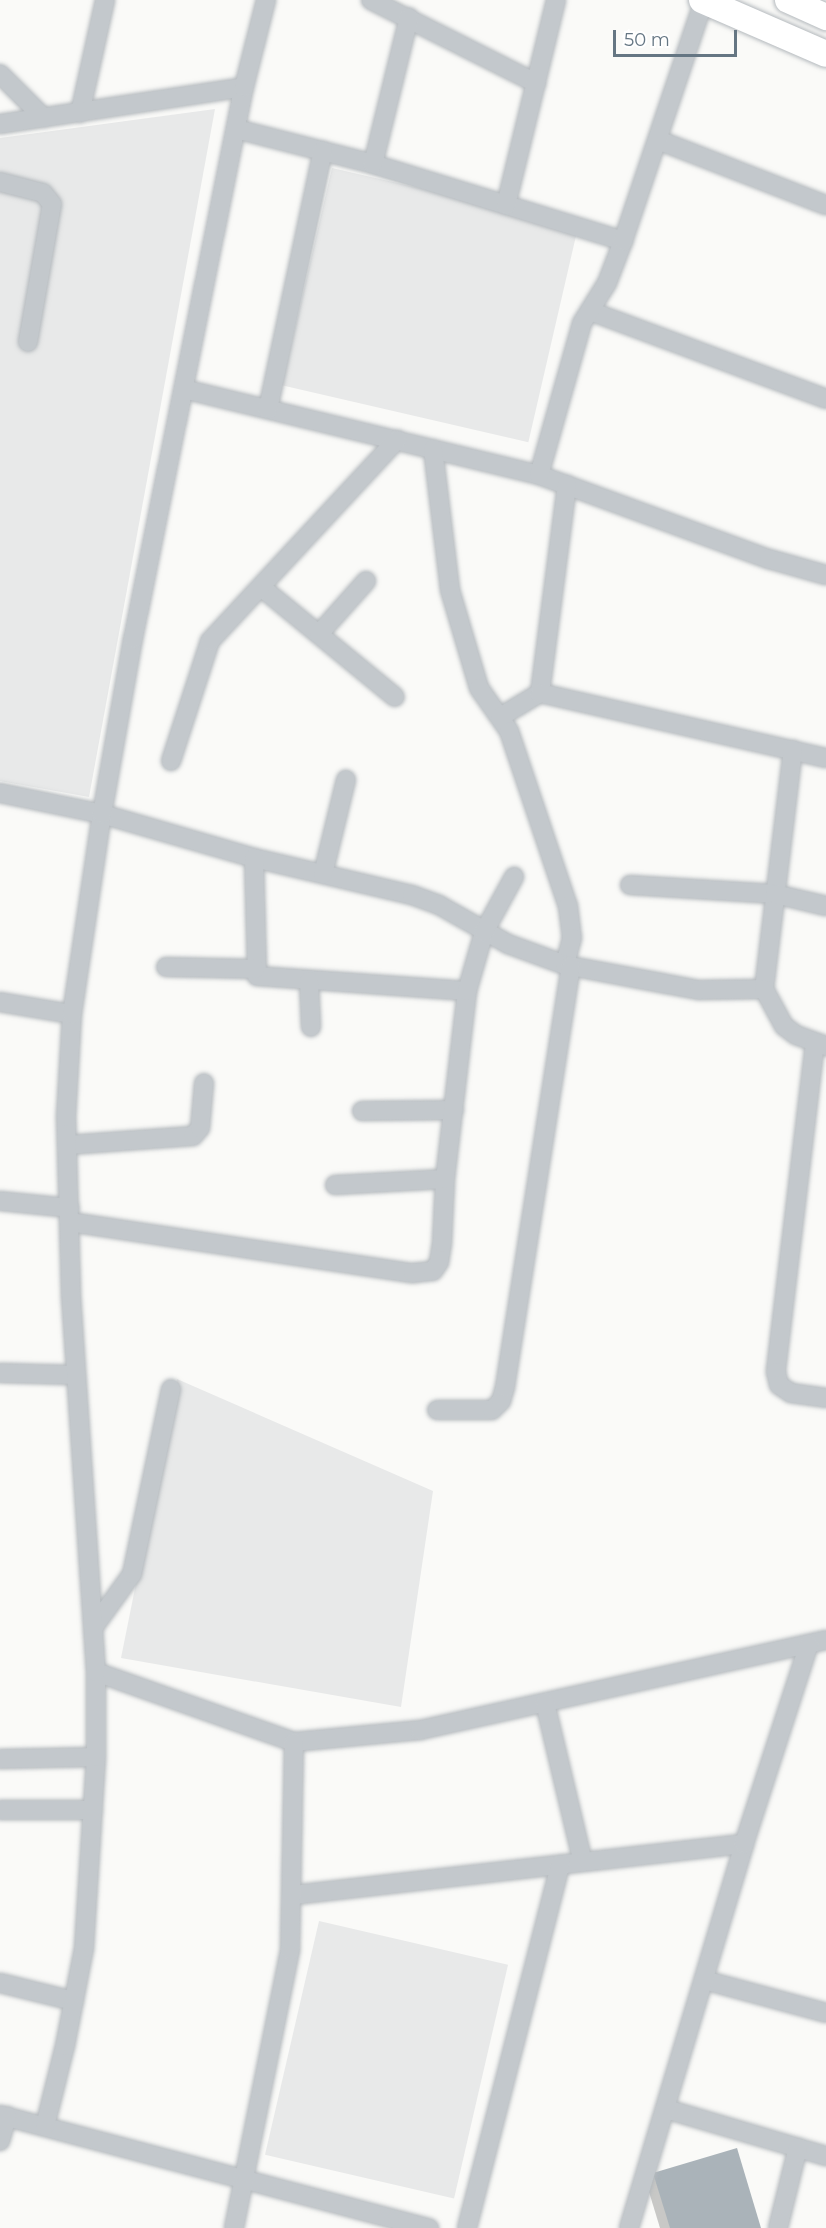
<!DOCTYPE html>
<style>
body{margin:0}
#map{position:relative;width:826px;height:2228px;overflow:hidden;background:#fafaf8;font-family:Montserrat,sans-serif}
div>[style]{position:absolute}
.built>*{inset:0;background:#e8e9e9;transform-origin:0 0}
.shadow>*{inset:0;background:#0003}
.building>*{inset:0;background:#aab3b9}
.roads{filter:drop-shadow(0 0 2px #b4b9bd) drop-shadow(0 0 2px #b4b9bd)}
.minor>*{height:18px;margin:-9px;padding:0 9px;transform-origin:9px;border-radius:9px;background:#c3c8cc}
.highway>*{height:26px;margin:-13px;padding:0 13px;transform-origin:13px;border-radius:13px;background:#fff}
span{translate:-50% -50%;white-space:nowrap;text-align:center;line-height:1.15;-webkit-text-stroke:6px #fff;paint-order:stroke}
.scale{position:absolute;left:613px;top:30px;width:124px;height:27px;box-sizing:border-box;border:3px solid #657683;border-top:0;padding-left:8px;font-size:18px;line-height:21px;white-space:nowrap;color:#657683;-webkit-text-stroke:4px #fff;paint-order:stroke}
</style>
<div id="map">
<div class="built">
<div style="clip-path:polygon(215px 109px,89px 797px,0 781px,0 138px)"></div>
<div style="left:332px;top:168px;width:253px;height:223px;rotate:13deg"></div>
<div style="clip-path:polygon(177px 1379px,433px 1491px,401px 1707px,121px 1658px)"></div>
<div style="left:319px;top:1921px;width:194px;height:240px;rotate:13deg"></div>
</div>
<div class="shadow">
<div style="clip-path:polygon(654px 2174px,760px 2228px,660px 2228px,646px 2182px)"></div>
</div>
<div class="building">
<div style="clip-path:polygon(737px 2148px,761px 2228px,670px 2228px,653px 2173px)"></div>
</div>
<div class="roads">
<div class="minor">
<div style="left:371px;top:0;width:185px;rotate:26.7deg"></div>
<div style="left:0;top:74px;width:62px;rotate:45deg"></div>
<div style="left:80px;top:113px;width:116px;rotate:-77.5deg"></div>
<div style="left:0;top:124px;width:247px;rotate:-8.6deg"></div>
<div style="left:236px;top:129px;width:141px;rotate:14.3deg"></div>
<div style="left:373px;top:164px;width:262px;rotate:17.1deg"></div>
<div style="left:658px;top:140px;width:180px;rotate:21.2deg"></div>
<div style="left:373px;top:164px;width:151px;rotate:-76.2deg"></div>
<div style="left:0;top:182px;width:44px;rotate:14.3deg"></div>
<div style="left:43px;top:193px;width:14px;rotate:51deg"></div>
<div style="left:52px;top:204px;width:140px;rotate:99.9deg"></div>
<div style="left:506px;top:205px;width:211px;rotate:-76.3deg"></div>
<div style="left:590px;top:311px;width:252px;rotate:20.4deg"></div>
<div style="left:184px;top:389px;width:365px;rotate:13.6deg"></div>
<div style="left:539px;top:475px;width:245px;rotate:20.1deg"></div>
<div style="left:769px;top:559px;width:59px;rotate:15.7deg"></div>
<div style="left:268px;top:409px;width:264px;rotate:-78deg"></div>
<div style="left:433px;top:449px;width:142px;rotate:83.1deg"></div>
<div style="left:450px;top:590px;width:102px;rotate:73.5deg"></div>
<div style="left:479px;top:688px;width:52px;rotate:55.1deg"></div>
<div style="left:509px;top:731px;width:185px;rotate:71.4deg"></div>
<div style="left:568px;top:906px;width:32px;rotate:83deg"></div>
<div style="left:572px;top:938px;width:28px;rotate:105deg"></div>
<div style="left:539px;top:475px;width:158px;rotate:-74.2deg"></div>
<div style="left:582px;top:323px;width:47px;rotate:-58deg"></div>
<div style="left:607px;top:283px;width:45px;rotate:-69.1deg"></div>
<div style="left:623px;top:241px;width:253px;rotate:-71.4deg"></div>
<div style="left:261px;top:587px;width:173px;rotate:39.4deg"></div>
<div style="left:319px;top:634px;width:71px;rotate:-48.4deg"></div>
<div style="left:540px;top:693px;width:210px;rotate:-82.6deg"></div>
<div style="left:500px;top:717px;width:47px;rotate:-31deg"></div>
<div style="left:540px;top:693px;width:293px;rotate:12.8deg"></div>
<div style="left:171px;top:761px;width:126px;rotate:-72deg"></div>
<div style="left:210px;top:641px;width:275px;rotate:-47.1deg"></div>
<div style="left:0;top:793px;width:104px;rotate:11.6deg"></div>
<div style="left:102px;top:814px;width:158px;rotate:16.1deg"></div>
<div style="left:254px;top:858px;width:162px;rotate:13.2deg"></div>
<div style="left:412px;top:895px;width:29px;rotate:20deg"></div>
<div style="left:439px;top:905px;width:79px;rotate:29.5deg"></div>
<div style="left:508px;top:944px;width:61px;rotate:20.2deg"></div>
<div style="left:565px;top:965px;width:136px;rotate:10.6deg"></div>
<div style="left:699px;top:990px;width:65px;rotate:-0.9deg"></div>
<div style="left:764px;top:989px;width:241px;rotate:-83.1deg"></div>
<div style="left:254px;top:858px;width:118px;rotate:88.5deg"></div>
<div style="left:257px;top:976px;width:211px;rotate:4.1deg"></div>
<div style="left:323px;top:874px;width:97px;rotate:-76.3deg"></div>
<div style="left:630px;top:885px;width:145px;rotate:3.6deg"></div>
<div style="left:775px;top:894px;width:52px;rotate:13.2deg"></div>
<div style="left:166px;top:967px;width:89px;rotate:1.3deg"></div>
<div style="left:309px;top:981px;width:46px;rotate:87.5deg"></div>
<div style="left:764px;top:989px;width:42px;rotate:61.6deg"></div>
<div style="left:784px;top:1026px;width:15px;rotate:37deg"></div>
<div style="left:796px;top:1035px;width:32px;rotate:20deg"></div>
<div style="left:0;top:1002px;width:73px;rotate:9.5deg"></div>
<div style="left:815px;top:1043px;width:331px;rotate:96.8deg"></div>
<div style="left:776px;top:1372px;width:13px;rotate:77deg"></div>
<div style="left:779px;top:1385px;width:14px;rotate:34deg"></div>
<div style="left:791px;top:1393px;width:35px;rotate:8deg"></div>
<div style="left:362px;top:1111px;width:92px;rotate:-0.6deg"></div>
<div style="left:68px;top:1145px;width:125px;rotate:-4.1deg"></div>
<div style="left:193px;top:1136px;width:11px;rotate:-49deg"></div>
<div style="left:200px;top:1128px;width:45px;rotate:-84.9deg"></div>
<div style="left:335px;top:1185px;width:110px;rotate:-3.1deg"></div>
<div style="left:0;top:1201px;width:70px;rotate:5.7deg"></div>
<div style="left:70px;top:1222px;width:347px;rotate:8.5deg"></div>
<div style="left:413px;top:1273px;width:20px;rotate:-6deg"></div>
<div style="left:433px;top:1271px;width:11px;rotate:-56deg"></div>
<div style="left:439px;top:1262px;width:19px;rotate:-81deg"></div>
<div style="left:442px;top:1243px;width:64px;rotate:-87.3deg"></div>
<div style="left:445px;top:1179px;width:189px;rotate:-83.3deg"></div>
<div style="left:467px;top:991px;width:61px;rotate:-73.9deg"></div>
<div style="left:484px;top:932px;width:63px;rotate:-61.4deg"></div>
<div style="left:0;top:1373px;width:75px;rotate:1.5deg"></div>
<div style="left:437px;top:1410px;width:55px"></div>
<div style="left:492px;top:1410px;width:13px;rotate:-45deg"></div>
<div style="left:501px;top:1401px;width:15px;rotate:-74deg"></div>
<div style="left:505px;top:1387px;width:426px;rotate:-81.1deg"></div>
<div style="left:93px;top:1628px;width:67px;rotate:-54.2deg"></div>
<div style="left:132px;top:1574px;width:189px;rotate:-78.1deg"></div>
<div style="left:96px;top:1672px;width:210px;rotate:19.5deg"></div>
<div style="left:294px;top:1742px;width:127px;rotate:-5.4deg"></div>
<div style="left:420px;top:1730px;width:416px;rotate:-12.5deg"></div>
<div style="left:545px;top:1703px;width:163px;rotate:76.6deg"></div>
<div style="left:0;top:1759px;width:96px;rotate:-1.2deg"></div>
<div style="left:0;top:1810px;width:93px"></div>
<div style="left:294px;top:1895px;width:453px;rotate:-6.5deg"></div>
<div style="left:704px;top:1980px;width:126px;rotate:15.1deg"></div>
<div style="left:0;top:1983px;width:76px;rotate:13.7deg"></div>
<div style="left:666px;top:2109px;width:167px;rotate:16.4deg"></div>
<div style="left:0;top:2115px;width:444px;rotate:14.8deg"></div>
<div style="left:45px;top:2126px;width:82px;rotate:-76deg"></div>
<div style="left:65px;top:2046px;width:100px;rotate:-79deg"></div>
<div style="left:84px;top:1948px;width:191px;rotate:-86.4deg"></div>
<div style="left:96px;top:1757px;width:85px;rotate:-90deg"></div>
<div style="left:96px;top:1672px;width:379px;rotate:-93.8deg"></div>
<div style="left:71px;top:1294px;width:177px;rotate:-91.6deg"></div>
<div style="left:66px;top:1117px;width:103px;rotate:-86.7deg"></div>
<div style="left:72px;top:1014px;width:202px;rotate:-81.5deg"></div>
<div style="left:102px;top:814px;width:178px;rotate:-80deg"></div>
<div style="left:133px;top:639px;width:563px;rotate:-78.63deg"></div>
<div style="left:244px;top:87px;width:90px;rotate:-75.8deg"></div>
<div style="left:0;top:2141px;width:26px;rotate:-74deg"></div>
<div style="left:234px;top:2228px;width:284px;rotate:-78.6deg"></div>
<div style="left:290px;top:1950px;width:208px;rotate:-88.9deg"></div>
<div style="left:467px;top:2228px;width:375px;rotate:-75.6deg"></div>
<div style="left:629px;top:2228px;width:401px;rotate:-73.3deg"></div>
<div style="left:744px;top:1844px;width:210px;rotate:-72deg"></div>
<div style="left:778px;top:2228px;width:83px;rotate:-76.1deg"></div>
</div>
<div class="highway">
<div style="left:702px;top:0;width:135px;rotate:23.5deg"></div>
<div style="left:788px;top:0;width:42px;rotate:24.1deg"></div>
</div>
</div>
<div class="scale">50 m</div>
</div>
